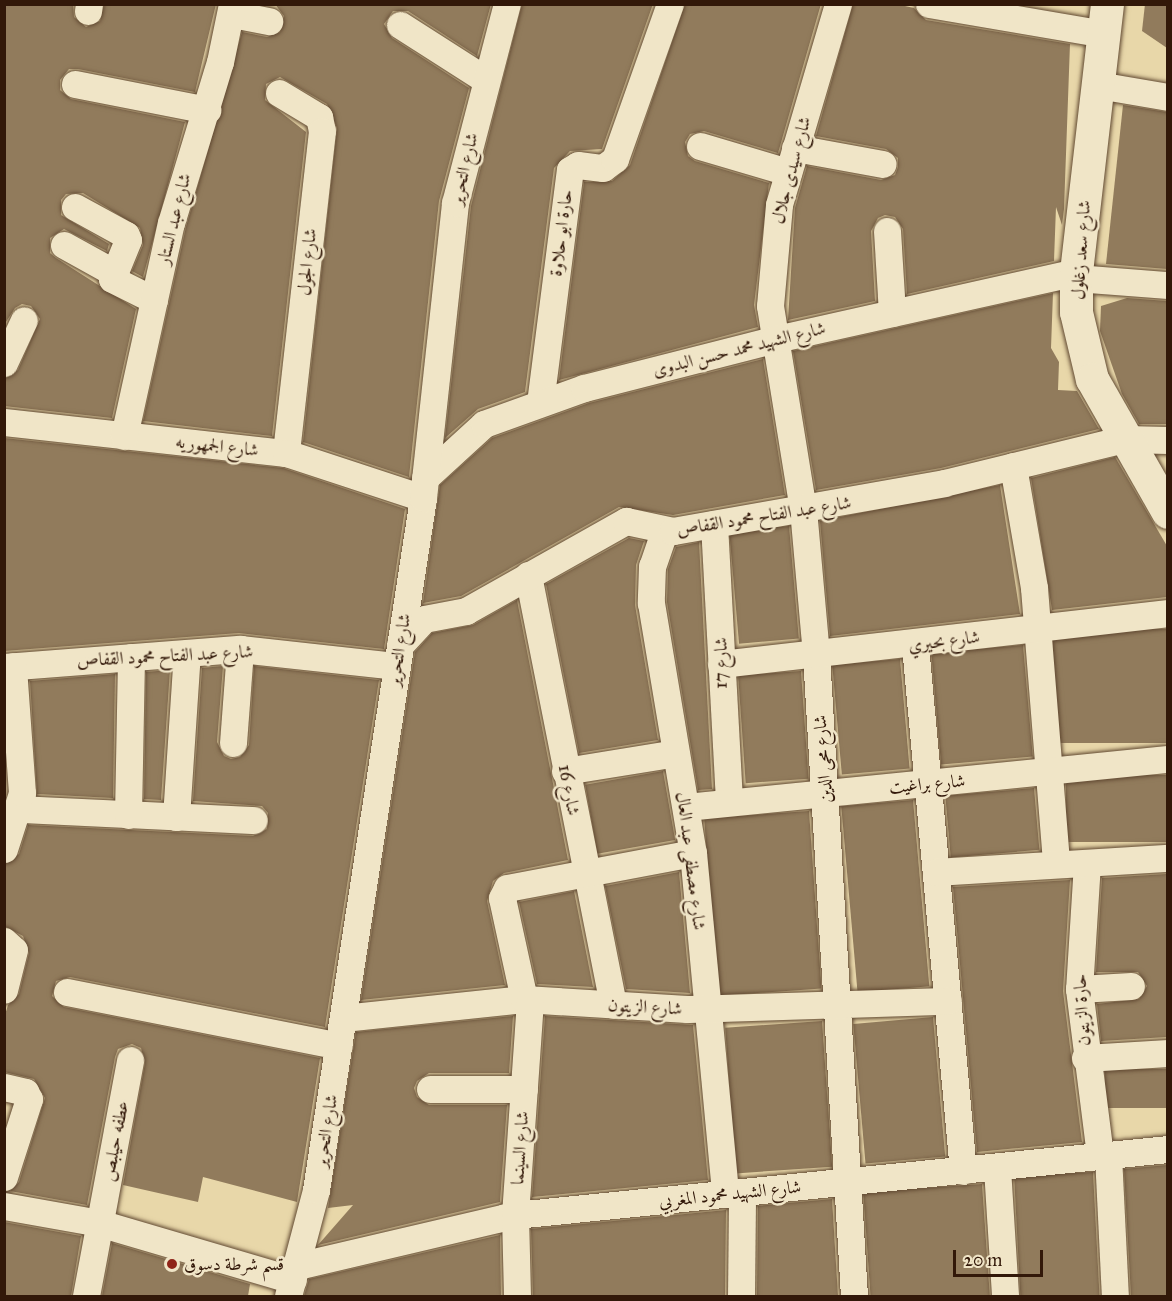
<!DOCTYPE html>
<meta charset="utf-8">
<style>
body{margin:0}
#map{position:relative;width:1172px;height:1301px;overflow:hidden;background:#e8d7a9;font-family:"IM FELL Great Primer",Amiri,serif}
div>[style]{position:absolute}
.building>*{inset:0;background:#917b5c;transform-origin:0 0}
.roads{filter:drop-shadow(0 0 2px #604831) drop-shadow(0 0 2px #604831)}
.minor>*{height:27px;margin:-13.5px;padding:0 13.5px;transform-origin:13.5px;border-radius:13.5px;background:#f0e5c7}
.tertiary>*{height:33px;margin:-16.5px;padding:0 16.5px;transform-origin:16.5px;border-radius:16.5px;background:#f0e5c7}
.dots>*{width:16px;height:16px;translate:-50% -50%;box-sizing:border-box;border:3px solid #f0e5c7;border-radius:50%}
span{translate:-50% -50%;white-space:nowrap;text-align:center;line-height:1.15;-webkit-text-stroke:5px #f0e5c7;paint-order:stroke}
.street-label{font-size:18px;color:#321809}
.poi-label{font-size:18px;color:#321809}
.left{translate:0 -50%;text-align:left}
.frame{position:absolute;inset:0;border:6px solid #321809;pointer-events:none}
.scale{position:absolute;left:953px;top:1250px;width:90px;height:27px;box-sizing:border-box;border:3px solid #321809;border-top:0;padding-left:8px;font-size:18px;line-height:21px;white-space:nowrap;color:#321809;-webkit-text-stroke:4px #f0e5c7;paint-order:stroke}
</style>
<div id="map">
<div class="building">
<div style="clip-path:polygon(4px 4px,73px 4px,74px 17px,86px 27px,100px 21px,104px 4px,216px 4px,195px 92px,78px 69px,69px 69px,60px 80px,60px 90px,71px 99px,185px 122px,143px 277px,132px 271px,143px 245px,140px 228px,83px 193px,66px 194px,61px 200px,61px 215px,109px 244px,107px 251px,64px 229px,50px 238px,50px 253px,56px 258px,136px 309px,112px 418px,4px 406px,4px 379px,18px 370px,40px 319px,31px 306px,22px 304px,15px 308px,4px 325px)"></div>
<div style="clip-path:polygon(275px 4px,491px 4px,477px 56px,408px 11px,393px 11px,384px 24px,392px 38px,469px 88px,439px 201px,409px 477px,303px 442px,337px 128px,327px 104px,280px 77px,266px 84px,265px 100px,306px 132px,272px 436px,143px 421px,186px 227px,242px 32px,267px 37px,280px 32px,284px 16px)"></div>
<div style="clip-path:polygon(522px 4px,653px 4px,602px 149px,570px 151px,554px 168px,525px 392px,478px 409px,445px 438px,471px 206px)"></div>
<div style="clip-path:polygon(685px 4px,821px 4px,778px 153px,704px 131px,690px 134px,685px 142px,688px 156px,695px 161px,769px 183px,754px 305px,758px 327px,559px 380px,584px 182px,612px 181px,630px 165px)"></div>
<div style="clip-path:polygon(853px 4px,896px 4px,914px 8px,926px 20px,1070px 44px,1064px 209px,1062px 225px,1056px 207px,1054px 261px,907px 294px,903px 229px,895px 217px,885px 215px,878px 218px,871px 231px,875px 301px,788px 320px,795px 208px,807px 166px,881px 180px,895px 175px,898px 167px,898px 158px,886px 149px,816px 136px)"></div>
<div style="clip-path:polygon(1145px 4px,1167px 4px,1167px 48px,1142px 31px)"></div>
<div style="clip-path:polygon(1123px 105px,1167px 112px,1167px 269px,1106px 264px)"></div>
<div style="clip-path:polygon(1053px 293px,1051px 348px,1059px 362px,1058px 390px,1077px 391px,1099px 429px,941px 468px,816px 490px,793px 351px)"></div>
<div style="clip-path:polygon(1127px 298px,1167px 301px,1167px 424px,1139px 424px,1122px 394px,1100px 331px,1101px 306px)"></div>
<div style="clip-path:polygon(763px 359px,785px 495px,673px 515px,619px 507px,461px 596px,423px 603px,440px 485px,492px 438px,589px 403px)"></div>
<div style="clip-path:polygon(4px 438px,283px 468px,405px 509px,384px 649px,239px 633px,4px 651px)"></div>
<div style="clip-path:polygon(1115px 457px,1167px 546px,1167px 597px,1052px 610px,1031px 478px)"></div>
<div style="clip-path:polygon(1000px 485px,1020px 614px,830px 636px,820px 521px)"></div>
<div style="left:789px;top:526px;width:113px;height:60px;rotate:85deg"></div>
<div style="clip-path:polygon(629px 538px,644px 541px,636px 565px,635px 605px,658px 740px,579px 753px,546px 584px)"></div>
<div style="clip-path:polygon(699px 542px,712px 789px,698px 790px,667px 602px,668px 569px,676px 547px)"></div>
<div style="clip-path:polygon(517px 600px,568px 860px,504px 873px,493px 881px,487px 901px,505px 985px,361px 1000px,415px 652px,432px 633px,473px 625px)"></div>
<div style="left:1167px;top:629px;width:114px;height:114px;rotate:90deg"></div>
<div style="left:1023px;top:645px;width:112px;height:92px;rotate:85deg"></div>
<div style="left:900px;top:659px;width:110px;height:68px;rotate:85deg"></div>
<div style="clip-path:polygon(223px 666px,217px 742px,224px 756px,231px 759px,240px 757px,249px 745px,254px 666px,379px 680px,325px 1027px,70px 977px,56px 981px,52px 996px,64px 1007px,320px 1058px,297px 1202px,203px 1177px,198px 1202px,123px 1185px,145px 1063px,141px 1048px,132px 1044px,118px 1049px,115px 1057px,87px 1205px,10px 1191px,19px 1182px,45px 1098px,34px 1079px,4px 1072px,4px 1018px,8px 1005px,19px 994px,29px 953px,23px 936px,4px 926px,4px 864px,19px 854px,28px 825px,253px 836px,267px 829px,268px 813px,262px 806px,193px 801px,202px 668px)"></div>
<div style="clip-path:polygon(170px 670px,161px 800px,144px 799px,146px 672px)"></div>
<div style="left:801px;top:671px;width:108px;height:63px;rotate:86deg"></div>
<div style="clip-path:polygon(115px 674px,113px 798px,37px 794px,30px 681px)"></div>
<div style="left:663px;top:771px;width:70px;height:79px;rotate:80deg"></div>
<div style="left:1167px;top:775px;width:67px;height:101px;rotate:90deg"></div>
<div style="left:1034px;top:788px;width:62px;height:89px;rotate:85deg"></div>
<div style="left:913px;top:800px;width:187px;height:72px;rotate:85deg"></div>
<div style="left:809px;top:811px;width:178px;height:105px;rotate:86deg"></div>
<div style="clip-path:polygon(679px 872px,690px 993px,626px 989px,605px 886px)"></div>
<div style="clip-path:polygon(1167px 874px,1167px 1037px,1101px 1041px,1097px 1004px,1139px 999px,1147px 986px,1138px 972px,1096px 972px,1102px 878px)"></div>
<div style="clip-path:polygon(1070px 880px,1063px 991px,1082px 1142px,977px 1152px,953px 887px)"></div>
<div style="clip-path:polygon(574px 891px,593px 987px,537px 984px,519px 902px)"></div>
<div style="clip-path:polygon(513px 1016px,509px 1073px,429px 1073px,417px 1081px,414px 1088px,417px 1097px,429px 1105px,507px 1105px,500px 1202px,318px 1245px,353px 1205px,328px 1208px,356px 1032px)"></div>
<div style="clip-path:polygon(545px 1016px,693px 1025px,708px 1180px,532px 1197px)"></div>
<div style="left:933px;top:1017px;width:140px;height:80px;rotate:85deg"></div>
<div style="left:822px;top:1021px;width:146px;height:97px;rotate:86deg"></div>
<div style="left:1167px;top:1069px;width:39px;height:62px;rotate:90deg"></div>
<div style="clip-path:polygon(1167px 1165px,1167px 1296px,1131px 1296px,1124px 1169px)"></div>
<div style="left:1093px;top:1172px;width:124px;height:79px;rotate:87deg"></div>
<div style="left:982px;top:1184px;width:112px;height:119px;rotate:86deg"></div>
<div style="clip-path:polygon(832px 1199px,838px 1296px,757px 1296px,758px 1206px)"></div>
<div style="clip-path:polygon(726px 1210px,725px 1296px,533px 1296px,531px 1229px)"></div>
<div style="clip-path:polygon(4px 1222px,81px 1236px,71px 1296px,4px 1296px)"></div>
<div style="clip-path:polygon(500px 1235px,501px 1296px,304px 1296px,309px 1279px)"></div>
<div style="clip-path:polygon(112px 1243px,250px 1284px,248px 1296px,102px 1296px)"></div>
</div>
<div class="roads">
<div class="minor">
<div style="left:838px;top:4px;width:209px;rotate:106.4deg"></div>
<div style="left:779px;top:205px;width:101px;rotate:95.1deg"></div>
<div style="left:770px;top:306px;width:206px;rotate:80.8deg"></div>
<div style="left:803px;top:509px;width:147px;rotate:84.9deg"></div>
<div style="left:816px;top:655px;width:642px;rotate:86.61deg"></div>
<div style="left:929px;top:4px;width:178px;rotate:9.7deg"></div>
<div style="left:88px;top:11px;width:7px;rotate:-82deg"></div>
<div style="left:232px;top:14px;width:38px;rotate:11deg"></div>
<div style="left:400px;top:25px;width:102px;rotate:32.6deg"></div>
<div style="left:75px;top:84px;width:135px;rotate:11.1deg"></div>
<div style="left:1098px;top:85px;width:71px;rotate:9.7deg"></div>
<div style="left:279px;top:93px;width:47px;rotate:31deg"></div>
<div style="left:319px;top:117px;width:14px;rotate:78deg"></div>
<div style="left:322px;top:131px;width:324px;rotate:96.4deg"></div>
<div style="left:700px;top:146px;width:92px;rotate:16.5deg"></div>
<div style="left:795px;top:148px;width:89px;rotate:10.3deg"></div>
<div style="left:75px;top:207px;width:58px;rotate:28.8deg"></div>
<div style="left:126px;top:235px;width:5px;rotate:68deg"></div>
<div style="left:128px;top:240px;width:42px;rotate:112.3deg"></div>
<div style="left:112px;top:279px;width:47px;rotate:26.6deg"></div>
<div style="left:887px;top:231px;width:82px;rotate:86.5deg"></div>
<div style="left:64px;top:245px;width:56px;rotate:28.9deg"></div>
<div style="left:1076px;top:278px;width:92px;rotate:4.4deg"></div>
<div style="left:4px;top:363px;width:47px;rotate:-65.1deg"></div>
<div style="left:540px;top:403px;width:235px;rotate:-82.7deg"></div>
<div style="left:570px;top:170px;width:9px;rotate:-32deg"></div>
<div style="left:578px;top:165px;width:25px;rotate:7deg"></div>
<div style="left:603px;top:168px;width:15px;rotate:-37deg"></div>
<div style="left:615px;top:159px;width:164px;rotate:-70.5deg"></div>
<div style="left:4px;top:422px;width:284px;rotate:6.3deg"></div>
<div style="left:286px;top:453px;width:144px;rotate:18.2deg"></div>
<div style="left:124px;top:436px;width:218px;rotate:-77.6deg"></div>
<div style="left:171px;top:223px;width:168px;rotate:-73.1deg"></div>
<div style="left:220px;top:62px;width:59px;rotate:-78.3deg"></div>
<div style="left:1013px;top:466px;width:124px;rotate:80.2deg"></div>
<div style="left:1034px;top:588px;width:277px;rotate:85.4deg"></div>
<div style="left:425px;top:478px;width:80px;rotate:-42.5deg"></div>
<div style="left:484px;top:424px;width:106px;rotate:-19.8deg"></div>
<div style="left:584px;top:388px;width:194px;rotate:-14.3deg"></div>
<div style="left:772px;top:340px;width:312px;rotate:-12.6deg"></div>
<div style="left:714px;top:524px;width:278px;rotate:86.9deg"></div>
<div style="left:664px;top:532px;width:36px;rotate:109deg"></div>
<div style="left:652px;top:566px;width:37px;rotate:92deg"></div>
<div style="left:651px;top:603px;width:254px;rotate:80.5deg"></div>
<div style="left:693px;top:853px;width:342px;rotate:84.6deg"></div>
<div style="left:528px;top:575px;width:438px;rotate:78.8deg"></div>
<div style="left:400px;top:645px;width:35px;rotate:-47deg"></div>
<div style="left:424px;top:619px;width:43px;rotate:-10.8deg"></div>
<div style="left:466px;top:611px;width:184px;rotate:-29.4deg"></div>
<div style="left:626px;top:521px;width:48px;rotate:12deg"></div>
<div style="left:673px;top:531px;width:275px;rotate:-10deg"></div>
<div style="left:944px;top:483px;width:185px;rotate:-13.7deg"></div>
<div style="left:1124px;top:439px;width:44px;rotate:1.3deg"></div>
<div style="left:915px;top:645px;width:528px;rotate:84.79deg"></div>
<div style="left:721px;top:664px;width:450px;rotate:-6.5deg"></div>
<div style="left:4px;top:667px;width:237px;rotate:-4.4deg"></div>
<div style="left:240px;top:649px;width:158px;rotate:6.2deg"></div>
<div style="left:233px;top:743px;width:94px;rotate:-85.7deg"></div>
<div style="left:565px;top:771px;width:112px;rotate:-9.2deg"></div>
<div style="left:686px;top:807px;width:484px;rotate:-5.7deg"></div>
<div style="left:20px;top:809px;width:234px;rotate:2.7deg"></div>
<div style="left:128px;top:815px;width:158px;rotate:-88.9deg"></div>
<div style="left:176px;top:817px;width:164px;rotate:-86.2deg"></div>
<div style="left:4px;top:849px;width:59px;rotate:-72.2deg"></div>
<div style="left:22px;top:793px;width:127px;rotate:-94.1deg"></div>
<div style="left:1087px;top:863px;width:126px;rotate:93.6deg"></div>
<div style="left:1079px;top:989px;width:168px;rotate:82.8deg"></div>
<div style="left:936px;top:872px;width:232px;rotate:-3.5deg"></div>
<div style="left:4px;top:941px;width:13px;rotate:42deg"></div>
<div style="left:14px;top:950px;width:41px;rotate:104deg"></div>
<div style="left:1079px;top:989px;width:52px;rotate:-3.3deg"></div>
<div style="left:67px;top:992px;width:277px;rotate:11.2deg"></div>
<div style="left:524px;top:999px;width:103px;rotate:-102.3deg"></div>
<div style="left:502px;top:898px;width:11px;rotate:-63deg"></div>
<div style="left:507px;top:888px;width:189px;rotate:-10.7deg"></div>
<div style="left:343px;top:1018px;width:182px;rotate:-6deg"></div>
<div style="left:524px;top:999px;width:163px;rotate:3.5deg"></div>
<div style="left:687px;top:1009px;width:261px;rotate:-1.8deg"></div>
<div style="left:1085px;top:1058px;width:83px;rotate:-3.4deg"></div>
<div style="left:4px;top:1087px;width:22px;rotate:13deg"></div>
<div style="left:25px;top:1092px;width:8px;rotate:60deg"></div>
<div style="left:29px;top:1099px;width:82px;rotate:107.8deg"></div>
<div style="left:430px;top:1089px;width:94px"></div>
<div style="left:1108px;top:1155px;width:141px;rotate:87.2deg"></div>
<div style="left:997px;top:1168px;width:128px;rotate:86.4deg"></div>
<div style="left:4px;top:1206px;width:97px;rotate:10.1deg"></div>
<div style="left:99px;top:1223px;width:202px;rotate:16.4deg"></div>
<div style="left:297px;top:1266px;width:224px;rotate:-13.2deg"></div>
<div style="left:515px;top:1215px;width:656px;rotate:-5.77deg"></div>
<div style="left:86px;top:1296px;width:240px;rotate:-79.4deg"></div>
<div style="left:288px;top:1296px;width:110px;rotate:-75.2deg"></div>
<div style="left:316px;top:1190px;width:700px;rotate:-81.21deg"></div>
<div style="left:423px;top:498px;width:297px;rotate:-83.8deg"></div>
<div style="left:455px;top:203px;width:206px;rotate:-75.4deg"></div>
<div style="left:517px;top:1296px;width:81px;rotate:-91.4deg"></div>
<div style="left:515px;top:1215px;width:216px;rotate:-86deg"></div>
<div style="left:741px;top:1296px;width:104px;rotate:-89.4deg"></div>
</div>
<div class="tertiary">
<div style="left:1107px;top:4px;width:270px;rotate:96.6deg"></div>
<div style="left:1076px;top:272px;width:40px;rotate:90deg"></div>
<div style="left:1076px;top:312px;width:69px;rotate:76.6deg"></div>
<div style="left:1092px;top:379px;width:153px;rotate:60.3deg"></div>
</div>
</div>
<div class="dots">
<div style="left:172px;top:1264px;background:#8f2418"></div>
</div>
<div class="street-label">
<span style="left:464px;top:169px;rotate:-77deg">شارع التحرير</span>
<span style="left:791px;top:170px;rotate:-75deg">شارع سيدى جلال</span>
<span style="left:174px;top:219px;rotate:-76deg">شارع عبد الستار</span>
<span style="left:561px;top:233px;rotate:-83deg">حارة ابو حلاوة</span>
<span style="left:1081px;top:250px;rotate:-86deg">شارع سعد زغلول</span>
<span style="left:307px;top:262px;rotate:-84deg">شارع الجول</span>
<span style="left:739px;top:349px;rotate:-14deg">شارع الشهيد محمد حسن البدوى</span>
<span style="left:217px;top:446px;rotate:6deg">شارع الجمهوريه</span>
<span style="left:764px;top:516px;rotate:-9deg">شارع عبد الفتاح محمود القفاص</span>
<span style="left:944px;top:641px;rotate:-7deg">شارع بحيري</span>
<span style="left:399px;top:650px;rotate:-81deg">شارع التحرير</span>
<span style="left:165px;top:656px;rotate:-3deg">شارع عبد الفتاح محمود القفاص</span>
<span style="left:721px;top:663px;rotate:-90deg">شارع 17</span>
<span style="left:823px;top:759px;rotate:-94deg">شارع محى الدين</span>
<span style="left:927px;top:784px;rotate:-5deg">شارع براغيت</span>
<span style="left:569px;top:790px;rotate:79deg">شارع 16</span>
<span style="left:691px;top:861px;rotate:83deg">شارع مصطفى عبد العال</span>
<span style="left:645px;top:1007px;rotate:3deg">شارع الزيتون</span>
<span style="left:1082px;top:1010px;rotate:-94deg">حارة الزيتون</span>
<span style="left:326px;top:1131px;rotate:-81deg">شارع التحرير</span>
<span style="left:115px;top:1141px;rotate:-79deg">عطفه حيلبص</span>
<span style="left:520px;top:1148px;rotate:-86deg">شارع السينما</span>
<span style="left:730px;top:1194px;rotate:-6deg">شارع الشهيد محمود المغربي</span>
</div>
<div class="poi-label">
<span class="left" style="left:184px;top:1264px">قسم شرطة دسوق</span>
</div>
<div class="frame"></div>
<div class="scale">20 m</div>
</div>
